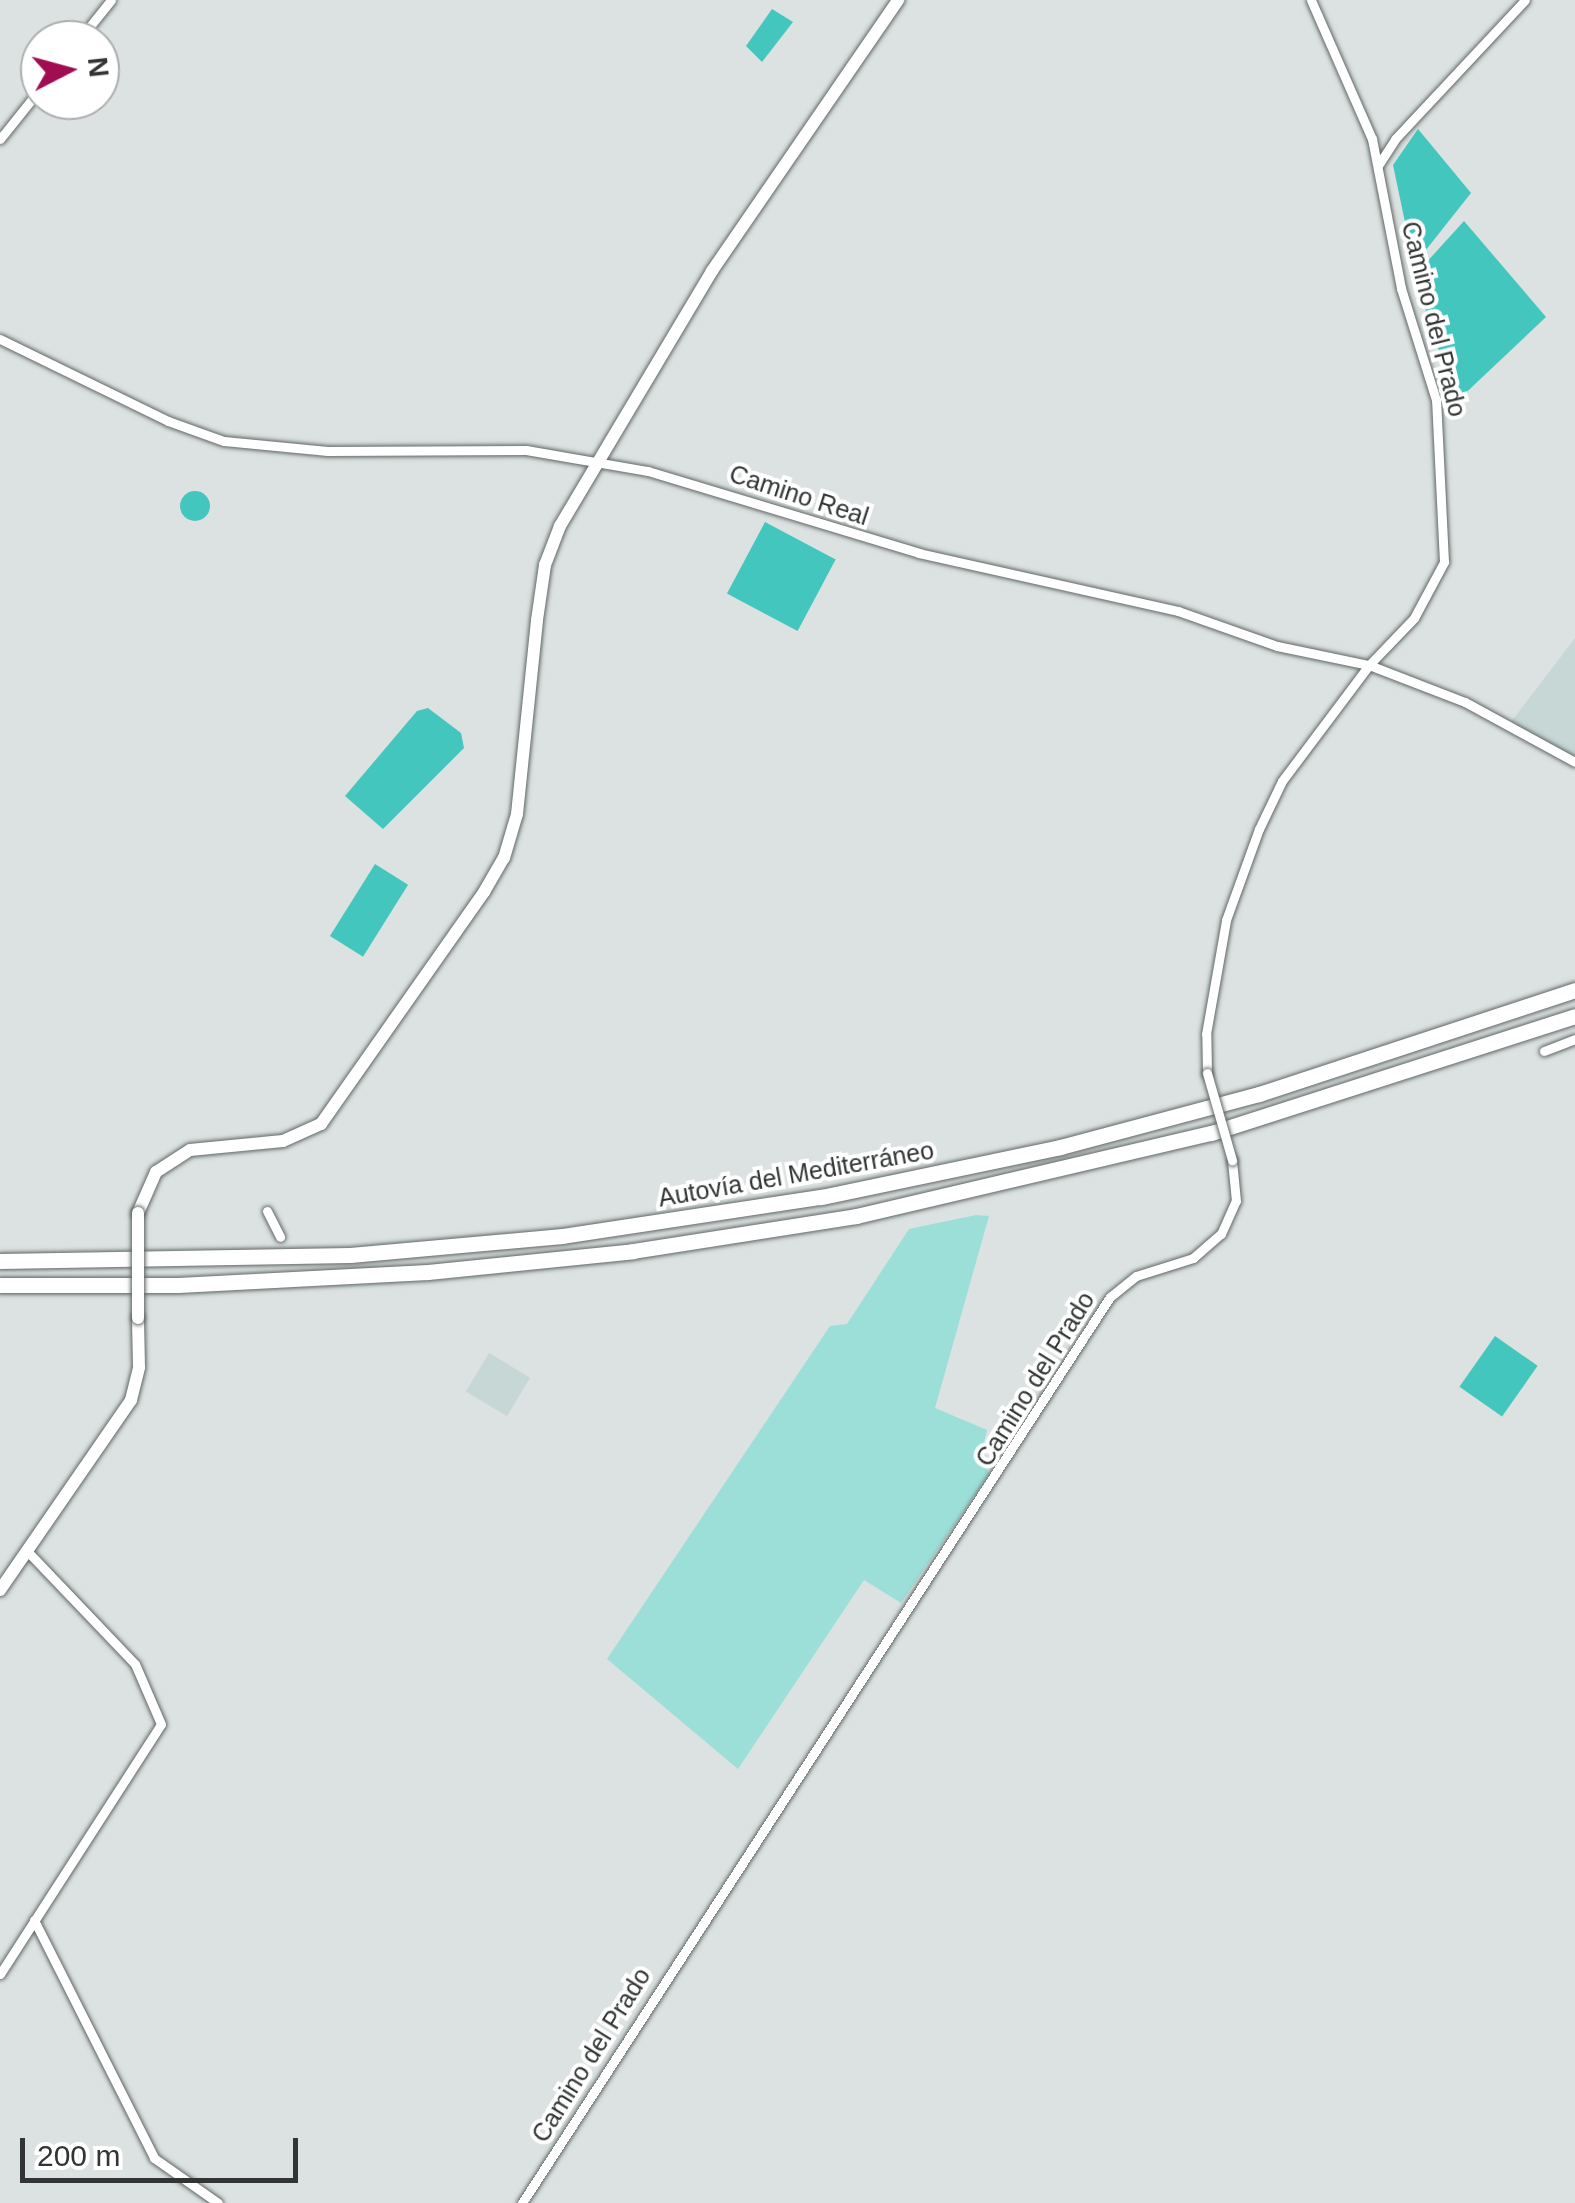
<!DOCTYPE html>
<meta charset="utf-8">
<style>
body{margin:0}
#map{position:relative;width:1575px;height:2203px;overflow:hidden;background:#dbe2e1;font-family:Helvetica,sans-serif}
div>[style]{position:absolute}
.built>*{inset:0;background:#c7d7d5;transform-origin:0 0}
.green>*{inset:0;background:#9cdfd9}
.water>*{inset:0;background:#43c6be;transform-origin:0 0}
.round{border-radius:50%}
.roads{filter:drop-shadow(0 0 2px #616766) drop-shadow(0 0 2px #616766)}
.street>*{height:9px;margin:-4.5px;padding:0 4.5px;transform-origin:4.5px;border-radius:4.5px;background:#fff}
.secondary>*{height:12px;margin:-6px;padding:0 6px;transform-origin:6px;border-radius:6px;background:#fff}
.highway>*{height:15px;margin:-7.5px;padding:0 7.5px;transform-origin:7.5px;border-radius:7.5px;background:#fff}
.bridges{filter:drop-shadow(0 0 2px #616766) drop-shadow(0 0 2px #616766)}
.street-bridge>*{height:9px;margin:-4.5px;padding:0 4.5px;transform-origin:4.5px;border-radius:4.5px;background:#fff}
.secondary-bridge>*{height:12px;margin:-6px;padding:0 6px;transform-origin:6px;border-radius:6px;background:#fff}
span{translate:-50% -50%;white-space:nowrap;text-align:center;line-height:1.15;-webkit-text-stroke:8px #fff;paint-order:stroke}
.street-label{font-size:25px;color:#323534}
.north{position:absolute;left:20px;top:20px;width:100px;height:100px;box-sizing:border-box;background:#fff;border:2px solid #adaeae;border-radius:50%;rotate:84deg;font-size:28px;font-weight:700;line-height:40px;text-align:center;color:#323534}
.north::after{content:'';display:block;margin:auto;width:35px;height:45px;background:#a10d51;clip-path:polygon(50% 0,100% 100%,50% 72%,0 100%)}
.scale{position:absolute;left:20px;top:2138px;width:278px;height:45px;box-sizing:border-box;border:5px solid #323534;border-top:0;padding-left:12px;font-size:30px;line-height:35px;white-space:nowrap;color:#323534;-webkit-text-stroke:8px #fff;paint-order:stroke}
</style>
<div id="map">
<div class="built">
<div style="clip-path:polygon(1575px 638px,1575px 757px,1511px 722px)"></div>
<div style="left:489px;top:1353px;width:48px;height:45px;rotate:31deg"></div>
</div>
<div class="green">
<div style="clip-path:polygon(976px 1215px,989px 1216px,935px 1408px,987px 1430px,981px 1456px,989px 1474px,901px 1603px,864px 1580px,738px 1769px,607px 1659px,830px 1326px,847px 1324px,909px 1229px)"></div>
</div>
<div class="water">
<div style="clip-path:polygon(772px 9px,793px 22px,762px 62px,746px 46px)"></div>
<div style="clip-path:polygon(1418px 129px,1471px 193px,1414px 265px,1393px 165px)"></div>
<div style="clip-path:polygon(1464px 221px,1546px 317px,1456px 402px,1414px 276px)"></div>
<div class="round" style="left:180px;top:491px;width:30px;height:30px"></div>
<div style="left:765px;top:522px;width:80px;height:81px;rotate:28deg"></div>
<div style="clip-path:polygon(428px 708px,461px 733px,464px 748px,383px 829px,345px 796px,417px 711px)"></div>
<div style="left:375px;top:864px;width:39px;height:85px;rotate:32deg"></div>
<div style="left:1495px;top:1336px;width:52px;height:62px;rotate:35deg"></div>
</div>
<div class="roads">
<div class="street">
<div style="left:79px;top:40px;width:51px;rotate:-51.3deg"></div>
<div style="left:0;top:139px;width:64px;rotate:-51.3deg"></div>
<div style="left:1379px;top:164px;width:30px;rotate:-57deg"></div>
<div style="left:1395px;top:139px;width:190px;rotate:-46.9deg"></div>
<div style="left:0;top:339px;width:187px;rotate:26deg"></div>
<div style="left:168px;top:421px;width:59px;rotate:19.7deg"></div>
<div style="left:224px;top:441px;width:104px;rotate:5.5deg"></div>
<div style="left:328px;top:451px;width:198px;rotate:-0.3deg"></div>
<div style="left:526px;top:450px;width:124px;rotate:9.8deg"></div>
<div style="left:648px;top:471px;width:283px;rotate:16.8deg"></div>
<div style="left:919px;top:553px;width:265px;rotate:12.6deg"></div>
<div style="left:1178px;top:611px;width:105px;rotate:19.5deg"></div>
<div style="left:1277px;top:646px;width:94px;rotate:11.7deg"></div>
<div style="left:1369px;top:665px;width:103px;rotate:21.1deg"></div>
<div style="left:1465px;top:702px;width:125px;rotate:28.6deg"></div>
<div style="left:1544px;top:1051px;width:33px;rotate:-21deg"></div>
<div style="left:1207px;top:1073px;width:39px;rotate:-91deg"></div>
<div style="left:1206px;top:1034px;width:116px;rotate:-80deg"></div>
<div style="left:1226px;top:920px;width:97px;rotate:-70.1deg"></div>
<div style="left:1259px;top:829px;width:53px;rotate:-64.4deg"></div>
<div style="left:1282px;top:781px;width:145px;rotate:-53.1deg"></div>
<div style="left:1369px;top:665px;width:65px;rotate:-46.2deg"></div>
<div style="left:1414px;top:618px;width:64px;rotate:-61.8deg"></div>
<div style="left:1444px;top:562px;width:162px;rotate:-92.8deg"></div>
<div style="left:1436px;top:400px;width:117px;rotate:-107.4deg"></div>
<div style="left:1401px;top:288px;width:152px;rotate:-101deg"></div>
<div style="left:1372px;top:139px;width:152px;rotate:-113.7deg"></div>
<div style="left:267px;top:1211px;width:29px;rotate:63deg"></div>
<div style="left:34px;top:1920px;width:267px;rotate:63.2deg"></div>
<div style="left:154px;top:2158px;width:78px;rotate:35.1deg"></div>
<div style="left:0;top:1974px;width:297px;rotate:-57.2deg"></div>
<div style="left:161px;top:1724px;width:65px;rotate:-113.4deg"></div>
<div style="left:135px;top:1664px;width:156px;rotate:-133.7deg"></div>
<div style="left:522px;top:2203px;width:1080px;rotate:-57.02deg"></div>
<div style="left:1110px;top:1297px;width:33px;rotate:-39deg"></div>
<div style="left:1136px;top:1276px;width:60px;rotate:-17.5deg"></div>
<div style="left:1193px;top:1258px;width:37px;rotate:-41deg"></div>
<div style="left:1221px;top:1234px;width:36px;rotate:-66deg"></div>
<div style="left:1236px;top:1201px;width:41px;rotate:-95.6deg"></div>
</div>
<div class="secondary">
<div style="left:138px;top:1213px;width:45px;rotate:-66.3deg"></div>
<div style="left:156px;top:1172px;width:40px;rotate:-32.9deg"></div>
<div style="left:190px;top:1150px;width:93px;rotate:-5.5deg"></div>
<div style="left:283px;top:1141px;width:42px;rotate:-24.1deg"></div>
<div style="left:321px;top:1124px;width:284px;rotate:-54.9deg"></div>
<div style="left:484px;top:892px;width:39px;rotate:-60deg"></div>
<div style="left:504px;top:858px;width:46px;rotate:-73.5deg"></div>
<div style="left:517px;top:814px;width:195px;rotate:-84.1deg"></div>
<div style="left:537px;top:620px;width:56px;rotate:-81.7deg"></div>
<div style="left:545px;top:565px;width:42px;rotate:-69deg"></div>
<div style="left:560px;top:526px;width:297px;rotate:-59.2deg"></div>
<div style="left:712px;top:271px;width:329px;rotate:-55.5deg"></div>
<div style="left:0;top:1590px;width:231px;rotate:-55.4deg"></div>
<div style="left:131px;top:1400px;width:34px;rotate:-76deg"></div>
<div style="left:139px;top:1367px;width:49px;rotate:-91.2deg"></div>
</div>
<div class="highway">
<div style="left:0;top:1261px;width:350px;rotate:-1deg"></div>
<div style="left:350px;top:1255px;width:213px;rotate:-5.1deg"></div>
<div style="left:562px;top:1236px;width:262px;rotate:-8.6deg"></div>
<div style="left:821px;top:1197px;width:244px;rotate:-11.8deg"></div>
<div style="left:1060px;top:1147px;width:206px;rotate:-14.9deg"></div>
<div style="left:1259px;top:1094px;width:333px;rotate:-18.2deg"></div>
<div style="left:0;top:1285px;width:178px"></div>
<div style="left:178px;top:1285px;width:250px;rotate:-3deg"></div>
<div style="left:428px;top:1272px;width:206px;rotate:-5.8deg"></div>
<div style="left:633px;top:1251px;width:226px;rotate:-8.9deg"></div>
<div style="left:856px;top:1216px;width:365px;rotate:-13.2deg"></div>
<div style="left:1211px;top:1133px;width:382px;rotate:-17.8deg"></div>
</div>
</div>
<div class="bridges">
<div class="street-bridge">
<div style="left:1207px;top:1073px;width:91px;rotate:74deg"></div>
</div>
<div class="secondary-bridge">
<div style="left:138px;top:1213px;width:105px;rotate:90deg"></div>
</div>
</div>
<div class="street-label">
<span style="left:1434px;top:319px;rotate:76deg">Camino del Prado</span>
<span style="left:799px;top:495px;rotate:18deg">Camino Real</span>
<span style="left:796px;top:1174px;rotate:-10deg">Autovía del Mediterráneo</span>
<span style="left:1035px;top:1379px;rotate:-58deg">Camino del Prado</span>
<span style="left:591px;top:2055px;rotate:-58deg">Camino del Prado</span>
</div>
<div class="north">N</div>
<div class="scale">200 m</div>
</div>
